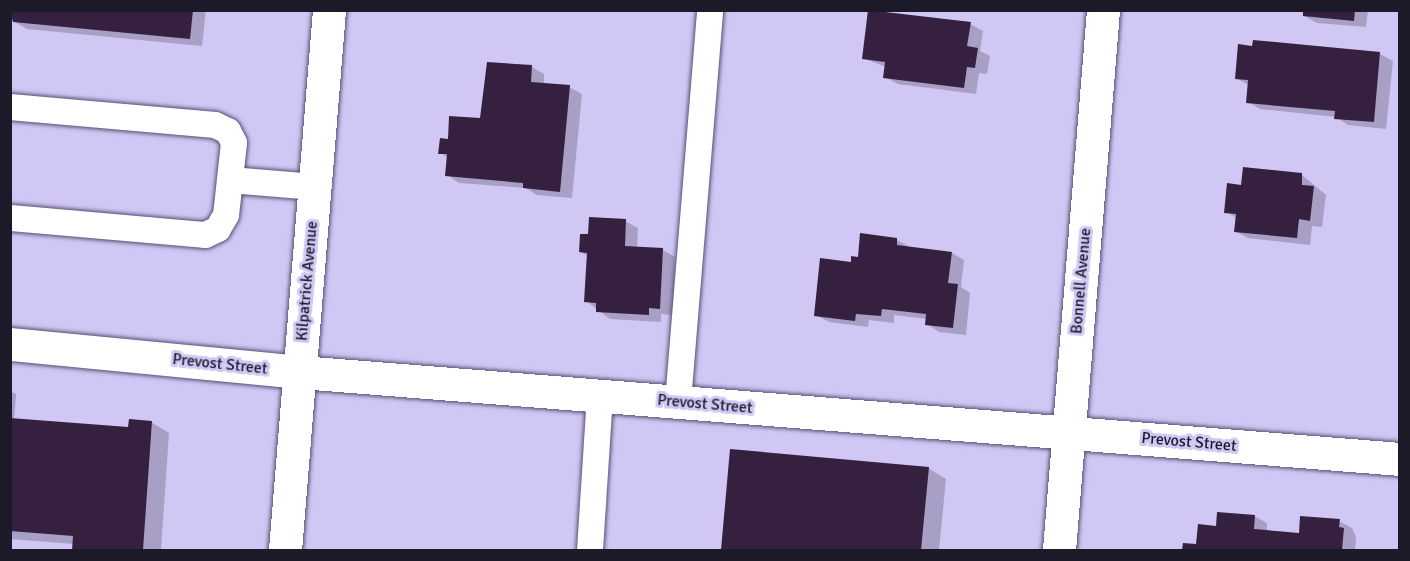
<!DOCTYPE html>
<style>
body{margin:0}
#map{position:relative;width:1410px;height:561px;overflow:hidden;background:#d1c7f5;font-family:Signika,sans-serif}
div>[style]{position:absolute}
.shadow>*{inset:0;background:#0003}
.building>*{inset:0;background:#362040}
.roads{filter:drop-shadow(0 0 2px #584e76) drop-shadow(0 0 2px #584e76)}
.service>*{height:26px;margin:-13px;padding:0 13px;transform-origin:13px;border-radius:13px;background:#fff}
.minor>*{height:33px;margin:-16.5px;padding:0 16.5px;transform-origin:16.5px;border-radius:16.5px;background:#fff}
span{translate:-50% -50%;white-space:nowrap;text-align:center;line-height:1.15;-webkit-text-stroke:6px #d1c7f5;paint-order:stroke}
.street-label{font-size:16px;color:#1c1929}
.frame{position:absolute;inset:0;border:12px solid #1c1929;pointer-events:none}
</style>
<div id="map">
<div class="shadow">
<div style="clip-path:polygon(10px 10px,206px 10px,202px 46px,27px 29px,10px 19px)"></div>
<div style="clip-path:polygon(1297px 10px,1368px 10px,1366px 27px,1317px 23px,1304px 16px,1305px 11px)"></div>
<div style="clip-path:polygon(970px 24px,983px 31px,980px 51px,990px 56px,987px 74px,979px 73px,976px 94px,898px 84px,885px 77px,886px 67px,863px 58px)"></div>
<div style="clip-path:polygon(1254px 42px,1380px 54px,1393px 61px,1386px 129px,1348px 125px,1336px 117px,1260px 109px,1248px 102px,1249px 85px,1236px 78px)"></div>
<div style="clip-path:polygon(532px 67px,544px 74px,544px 85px,569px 87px,582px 94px,572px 198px,537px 195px,526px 188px,459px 183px,447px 175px,448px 158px,440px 153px,449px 141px,481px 119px)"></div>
<div style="clip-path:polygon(1302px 175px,1326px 195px,1322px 227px,1312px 226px,1310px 245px,1248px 238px,1235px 231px,1237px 218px,1226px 212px,1242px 186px)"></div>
<div style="clip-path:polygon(625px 221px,638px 228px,637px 248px,663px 250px,675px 257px,673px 315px,661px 314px,661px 322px,610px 319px,586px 301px,588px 256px,580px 252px,589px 236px)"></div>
<div style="clip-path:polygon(897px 240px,910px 247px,952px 253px,964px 260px,961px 287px,970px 293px,966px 335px,939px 332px,927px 324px,927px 319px,894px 315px,894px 323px,869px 320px,868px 327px,829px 322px,816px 315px,852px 264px)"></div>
<div style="clip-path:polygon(10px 391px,16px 394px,14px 420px,130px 428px,151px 422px,169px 433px,161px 550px,73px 550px,74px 544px,10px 539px)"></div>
<div style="clip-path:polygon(731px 451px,928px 468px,946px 479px,939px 550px,722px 550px)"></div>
<div style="clip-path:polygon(1254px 516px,1267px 523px,1267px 532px,1301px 535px,1339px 521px,1352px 528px,1356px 537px,1355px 550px,1184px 550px,1184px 544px,1198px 545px,1217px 527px)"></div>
</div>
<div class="building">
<div style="clip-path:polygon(10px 10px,193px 10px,190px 39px,13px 22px)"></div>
<div style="clip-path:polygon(868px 10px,971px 22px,967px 46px,978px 48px,975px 68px,967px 67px,964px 88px,883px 78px,885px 62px,862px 59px)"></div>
<div style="clip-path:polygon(1303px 10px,1355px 10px,1354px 21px,1303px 16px)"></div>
<div style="clip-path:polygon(1253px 40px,1380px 52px,1374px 122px,1334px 119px,1335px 111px,1246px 103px,1248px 80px,1235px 79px,1238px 44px,1252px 46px)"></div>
<div style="clip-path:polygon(487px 62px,532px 65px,531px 82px,570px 85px,560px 192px,523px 188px,523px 183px,445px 176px,447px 154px,438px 154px,440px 138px,448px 139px,449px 116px,480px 118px)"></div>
<div style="clip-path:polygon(1243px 167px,1302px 173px,1302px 185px,1314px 186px,1310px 221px,1299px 219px,1297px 238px,1234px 232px,1236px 214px,1224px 213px,1227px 183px,1241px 185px)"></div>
<div style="clip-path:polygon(589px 217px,626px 219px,625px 246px,663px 248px,660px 309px,649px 308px,649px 315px,596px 312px,596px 303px,584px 302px,587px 253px,579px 252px,580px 234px,588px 234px)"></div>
<div style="clip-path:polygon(860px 233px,897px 238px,897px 245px,952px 252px,948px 283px,958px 284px,953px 328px,925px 325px,926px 314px,882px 309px,881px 316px,856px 314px,855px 321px,814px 316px,820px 258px,851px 262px,851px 256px,858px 257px)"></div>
<div style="clip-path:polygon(10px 418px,128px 427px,129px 419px,152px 421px,143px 550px,72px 550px,73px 536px,10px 531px)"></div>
<div style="clip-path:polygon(730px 449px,929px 467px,921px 550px,721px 550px)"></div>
<div style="clip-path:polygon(1217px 512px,1255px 515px,1254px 529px,1299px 533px,1300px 516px,1340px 519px,1339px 527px,1344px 528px,1342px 550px,1182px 550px,1183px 543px,1196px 544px,1198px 524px,1216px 526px)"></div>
</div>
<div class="roads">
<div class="service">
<div style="left:10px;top:107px;width:206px;rotate:5deg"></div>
<div style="left:215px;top:125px;width:14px;rotate:25deg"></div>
<div style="left:228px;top:131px;width:13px;rotate:63deg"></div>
<div style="left:234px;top:143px;width:72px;rotate:96.3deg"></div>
<div style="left:226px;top:215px;width:16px;rotate:120deg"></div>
<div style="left:218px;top:229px;width:14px;rotate:155deg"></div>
<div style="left:205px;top:235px;width:196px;rotate:-175deg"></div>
<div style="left:230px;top:180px;width:85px;rotate:4.7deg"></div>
<div style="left:678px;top:402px;width:393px;rotate:-85.3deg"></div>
<div style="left:590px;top:550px;width:154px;rotate:-86.3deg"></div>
</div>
<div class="minor">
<div style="left:10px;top:344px;width:291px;rotate:5.5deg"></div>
<div style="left:300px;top:372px;width:1103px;rotate:4.52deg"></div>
<div style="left:285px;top:550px;width:542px;rotate:-85.34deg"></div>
<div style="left:1059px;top:550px;width:542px;rotate:-85.34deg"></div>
</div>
</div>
<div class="street-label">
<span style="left:307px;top:281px;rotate:-85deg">Kilpatrick Avenue</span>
<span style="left:1081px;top:281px;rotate:-85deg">Bonnell Avenue</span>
<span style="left:220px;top:364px;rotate:6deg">Prevost Street</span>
<span style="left:705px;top:404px;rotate:5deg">Prevost Street</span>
<span style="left:1189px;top:442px;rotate:5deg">Prevost Street</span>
</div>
<div class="frame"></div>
</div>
